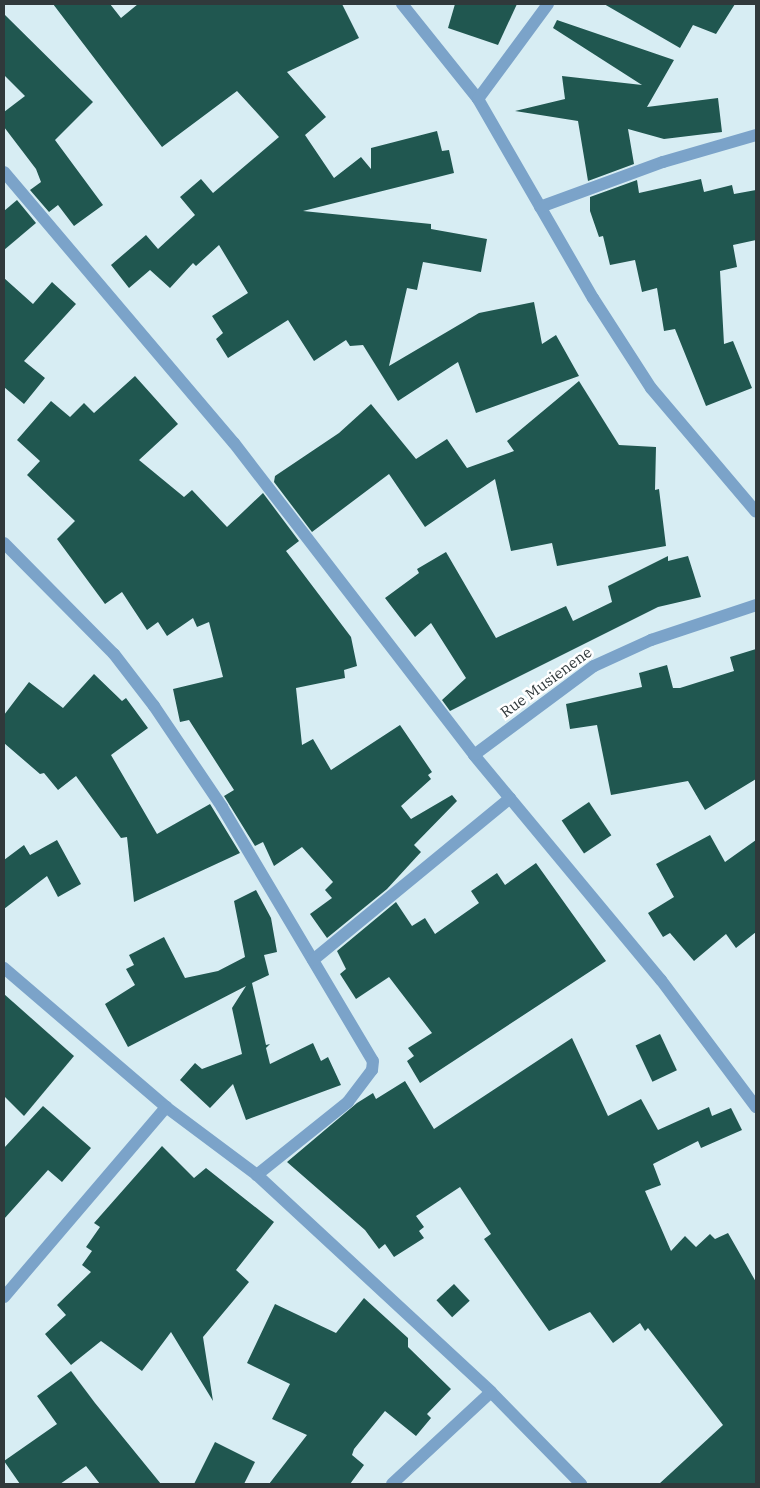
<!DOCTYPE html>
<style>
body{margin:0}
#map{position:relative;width:760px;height:1488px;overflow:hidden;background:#d7edf3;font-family:"IBM Plex Serif",serif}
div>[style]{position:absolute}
.building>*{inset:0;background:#205750;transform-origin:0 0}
.minor>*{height:12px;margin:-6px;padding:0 6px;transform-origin:6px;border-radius:6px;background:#7ba3c9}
span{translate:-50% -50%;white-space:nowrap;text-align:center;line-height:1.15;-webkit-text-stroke:5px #fff;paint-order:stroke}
.street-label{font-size:15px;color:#30393b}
.frame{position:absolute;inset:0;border:5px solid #30393b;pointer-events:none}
</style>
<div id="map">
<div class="building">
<div style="clip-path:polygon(53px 4px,110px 4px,121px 18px,138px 4px,342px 4px,359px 38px,287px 72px,326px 117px,305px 135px,334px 178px,361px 157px,371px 169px,371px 148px,437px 131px,442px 151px,449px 150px,454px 173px,303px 211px,431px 224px,431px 229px,487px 239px,481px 272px,423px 262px,417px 290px,407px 288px,389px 366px,479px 313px,534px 302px,542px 344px,556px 335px,579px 376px,476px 413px,458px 362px,398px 401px,363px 345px,350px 346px,346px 340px,314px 361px,288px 320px,228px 358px,216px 339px,223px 333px,212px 316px,248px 293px,219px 245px,196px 266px,193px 263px,170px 288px,150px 270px,129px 288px,111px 265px,146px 235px,158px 249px,195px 215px,180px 197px,201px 179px,213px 193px,279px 137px,237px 91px,162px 147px)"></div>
<div style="clip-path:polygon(455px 4px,517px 4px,498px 45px,448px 28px)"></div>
<div style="clip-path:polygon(604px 4px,735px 4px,716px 34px,693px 25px,680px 48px)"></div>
<div style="clip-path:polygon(4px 14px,93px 102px,55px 140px,103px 205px,74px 226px,58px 205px,49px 212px,30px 190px,41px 182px,36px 169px,4px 127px,4px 112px,25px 96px,4px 75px)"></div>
<div style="clip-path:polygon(557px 20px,674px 60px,647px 107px,718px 98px,722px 132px,664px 139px,628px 129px,634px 164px,588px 181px,578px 121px,515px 111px,565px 99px,562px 76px,642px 85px,553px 28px)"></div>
<div style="clip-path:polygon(701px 179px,704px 192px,732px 185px,734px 194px,756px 190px,756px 240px,733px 245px,737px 267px,720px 271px,724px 344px,733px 341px,752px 388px,706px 406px,675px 329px,664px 331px,657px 288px,642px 292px,635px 260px,610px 265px,603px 236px,599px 237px,590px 211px,590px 197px,637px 180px,639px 193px)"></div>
<div style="clip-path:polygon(17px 200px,36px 223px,4px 250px,4px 211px)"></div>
<div style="clip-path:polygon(4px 278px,33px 304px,52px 282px,76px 304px,24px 361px,45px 378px,24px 404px,4px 387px)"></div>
<div style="clip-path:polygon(135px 376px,178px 424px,139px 460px,184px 497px,192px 490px,227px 527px,263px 493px,299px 541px,286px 551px,351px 637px,357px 666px,344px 670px,345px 678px,296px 688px,302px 745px,313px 739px,331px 770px,400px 725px,432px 772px,428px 775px,431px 779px,401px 806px,411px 819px,452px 795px,457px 801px,414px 845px,421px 852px,387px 889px,327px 938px,310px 914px,332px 898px,325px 890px,333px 882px,302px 847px,274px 866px,263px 842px,255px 846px,224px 796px,234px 790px,189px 720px,180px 722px,173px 689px,223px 677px,209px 622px,197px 627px,193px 618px,167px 636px,158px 622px,147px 630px,122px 592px,105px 604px,57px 539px,75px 521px,27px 475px,40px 461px,17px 440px,51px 401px,70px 417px,84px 403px,94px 413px)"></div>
<div style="clip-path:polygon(579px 381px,619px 445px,656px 447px,655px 490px,659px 489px,666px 546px,557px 566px,552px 543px,511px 551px,495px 479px,425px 527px,389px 474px,312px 532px,274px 482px,275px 476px,339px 433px,371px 404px,416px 459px,447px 439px,467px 468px,514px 451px,507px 441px)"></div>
<div style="clip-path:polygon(446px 552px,496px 638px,566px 606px,573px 621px,612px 602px,608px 586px,668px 556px,668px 561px,688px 556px,701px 597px,658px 607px,450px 711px,442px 700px,466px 678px,431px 623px,415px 637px,385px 598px,419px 573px,417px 569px)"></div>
<div style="clip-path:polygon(756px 649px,756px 779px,705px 810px,688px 781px,611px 795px,597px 725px,570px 729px,566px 704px,642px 687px,639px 673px,667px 665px,673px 688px,680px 688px,734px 671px,730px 657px)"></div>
<div style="clip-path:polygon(94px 674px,122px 701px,126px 698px,148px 728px,111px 755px,157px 834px,210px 804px,240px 853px,134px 902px,127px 837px,121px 838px,76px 776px,58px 790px,44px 773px,40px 774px,4px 743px,4px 715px,29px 682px,63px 708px)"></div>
<div style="left:589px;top:802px;width:40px;height:33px;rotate:56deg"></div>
<div style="clip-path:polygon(710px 835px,725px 862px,756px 840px,756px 932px,736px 948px,726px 934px,694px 961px,670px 933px,663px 937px,648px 913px,674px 897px,656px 864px)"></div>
<div style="clip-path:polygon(57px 840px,81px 884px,58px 897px,47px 876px,4px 909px,4px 860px,24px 845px,30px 855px)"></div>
<div style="clip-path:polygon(536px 863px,606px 961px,420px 1083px,407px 1061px,414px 1056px,408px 1048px,432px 1033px,389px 977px,356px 999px,340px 974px,346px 969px,337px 951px,396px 902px,412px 926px,425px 918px,435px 934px,479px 903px,471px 891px,497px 873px,505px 885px)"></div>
<div style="clip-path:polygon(256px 890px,271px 918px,277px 952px,264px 955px,269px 975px,252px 983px,266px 1045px,270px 1044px,266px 1048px,270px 1064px,313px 1043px,321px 1061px,328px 1057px,341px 1085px,246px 1120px,233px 1084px,210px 1108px,180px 1080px,195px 1063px,202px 1069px,242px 1054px,232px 1008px,246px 986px,128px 1047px,105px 1004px,135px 985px,126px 969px,134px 965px,129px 955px,164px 937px,185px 978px,218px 971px,245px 957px,234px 901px)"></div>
<div style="clip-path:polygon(4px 994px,74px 1056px,24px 1116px,4px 1096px)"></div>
<div style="left:660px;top:1034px;width:40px;height:27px;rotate:65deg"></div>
<div style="clip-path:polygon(572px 1038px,608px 1116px,641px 1099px,658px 1130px,709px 1107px,712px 1116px,731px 1108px,742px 1130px,701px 1148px,698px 1141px,653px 1164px,661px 1185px,645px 1191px,671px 1251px,685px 1236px,696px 1247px,710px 1234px,715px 1239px,728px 1233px,756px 1282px,756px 1484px,659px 1484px,723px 1425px,648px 1328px,645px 1331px,640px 1323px,613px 1343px,590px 1312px,549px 1331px,484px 1239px,491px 1234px,460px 1187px,416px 1216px,424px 1227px,419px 1231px,424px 1238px,394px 1257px,385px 1244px,379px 1249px,365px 1230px,287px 1162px,357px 1103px,373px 1093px,376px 1099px,405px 1081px,434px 1129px)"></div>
<div style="clip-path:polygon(43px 1106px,91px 1148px,62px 1182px,48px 1170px,4px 1219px,4px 1148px)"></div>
<div style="clip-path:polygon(162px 1146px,194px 1178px,206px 1168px,274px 1222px,236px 1270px,249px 1282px,203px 1337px,213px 1401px,171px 1332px,142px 1371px,101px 1341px,71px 1365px,45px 1334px,66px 1315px,57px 1305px,91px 1272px,82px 1265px,92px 1251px,86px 1247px,100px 1227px,94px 1223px)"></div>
<div style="left:454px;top:1284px;width:23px;height:24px;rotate:47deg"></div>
<div style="clip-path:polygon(364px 1298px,408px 1338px,408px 1347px,451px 1389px,427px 1414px,431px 1418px,416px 1436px,385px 1411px,354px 1449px,352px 1455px,364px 1465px,350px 1484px,269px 1484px,307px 1435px,272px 1419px,290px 1384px,247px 1363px,275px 1304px,336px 1333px)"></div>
<div style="clip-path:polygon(71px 1371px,95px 1403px,161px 1484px,100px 1484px,86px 1466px,60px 1484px,20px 1484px,4px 1461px,57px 1424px,37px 1396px)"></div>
<div style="clip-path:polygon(215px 1442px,255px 1462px,244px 1484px,194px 1484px)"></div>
</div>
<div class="minor">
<div style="left:402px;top:4px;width:122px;rotate:51.3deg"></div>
<div style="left:478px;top:99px;width:230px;rotate:60deg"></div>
<div style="left:593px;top:298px;width:107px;rotate:57.2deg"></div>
<div style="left:651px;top:388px;width:162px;rotate:49.7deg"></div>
<div style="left:478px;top:99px;width:118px;rotate:-53.6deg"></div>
<div style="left:4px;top:172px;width:355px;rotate:49.7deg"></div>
<div style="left:234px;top:443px;width:394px;rotate:52.4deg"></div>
<div style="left:474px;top:755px;width:293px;rotate:50.3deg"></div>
<div style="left:661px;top:980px;width:159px;rotate:53.2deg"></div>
<div style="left:540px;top:207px;width:131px;rotate:-20.1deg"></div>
<div style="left:663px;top:162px;width:97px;rotate:-16.2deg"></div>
<div style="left:4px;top:543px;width:156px;rotate:45.3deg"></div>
<div style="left:114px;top:654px;width:66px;rotate:52.4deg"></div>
<div style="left:154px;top:706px;width:122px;rotate:56deg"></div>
<div style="left:222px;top:807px;width:295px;rotate:59.3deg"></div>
<div style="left:373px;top:1061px;width:9px;rotate:96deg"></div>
<div style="left:372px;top:1070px;width:40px;rotate:127deg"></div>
<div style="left:348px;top:1102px;width:117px;rotate:141.3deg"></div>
<div style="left:474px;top:755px;width:149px;rotate:-36.6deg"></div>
<div style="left:594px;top:666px;width:63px;rotate:-24.5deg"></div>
<div style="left:651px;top:640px;width:111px;rotate:-18.4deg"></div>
<div style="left:313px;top:960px;width:255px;rotate:-39.4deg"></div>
<div style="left:4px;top:968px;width:213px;rotate:40.6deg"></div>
<div style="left:166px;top:1107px;width:114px;rotate:36.8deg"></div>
<div style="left:257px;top:1175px;width:319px;rotate:42.8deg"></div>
<div style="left:491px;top:1392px;width:129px;rotate:45.6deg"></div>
<div style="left:4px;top:1297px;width:250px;rotate:-49.5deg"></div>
<div style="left:392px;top:1484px;width:135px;rotate:-42.9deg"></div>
</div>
<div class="street-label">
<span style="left:546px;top:682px;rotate:-36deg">Rue Musienene</span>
</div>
<div class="frame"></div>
</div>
